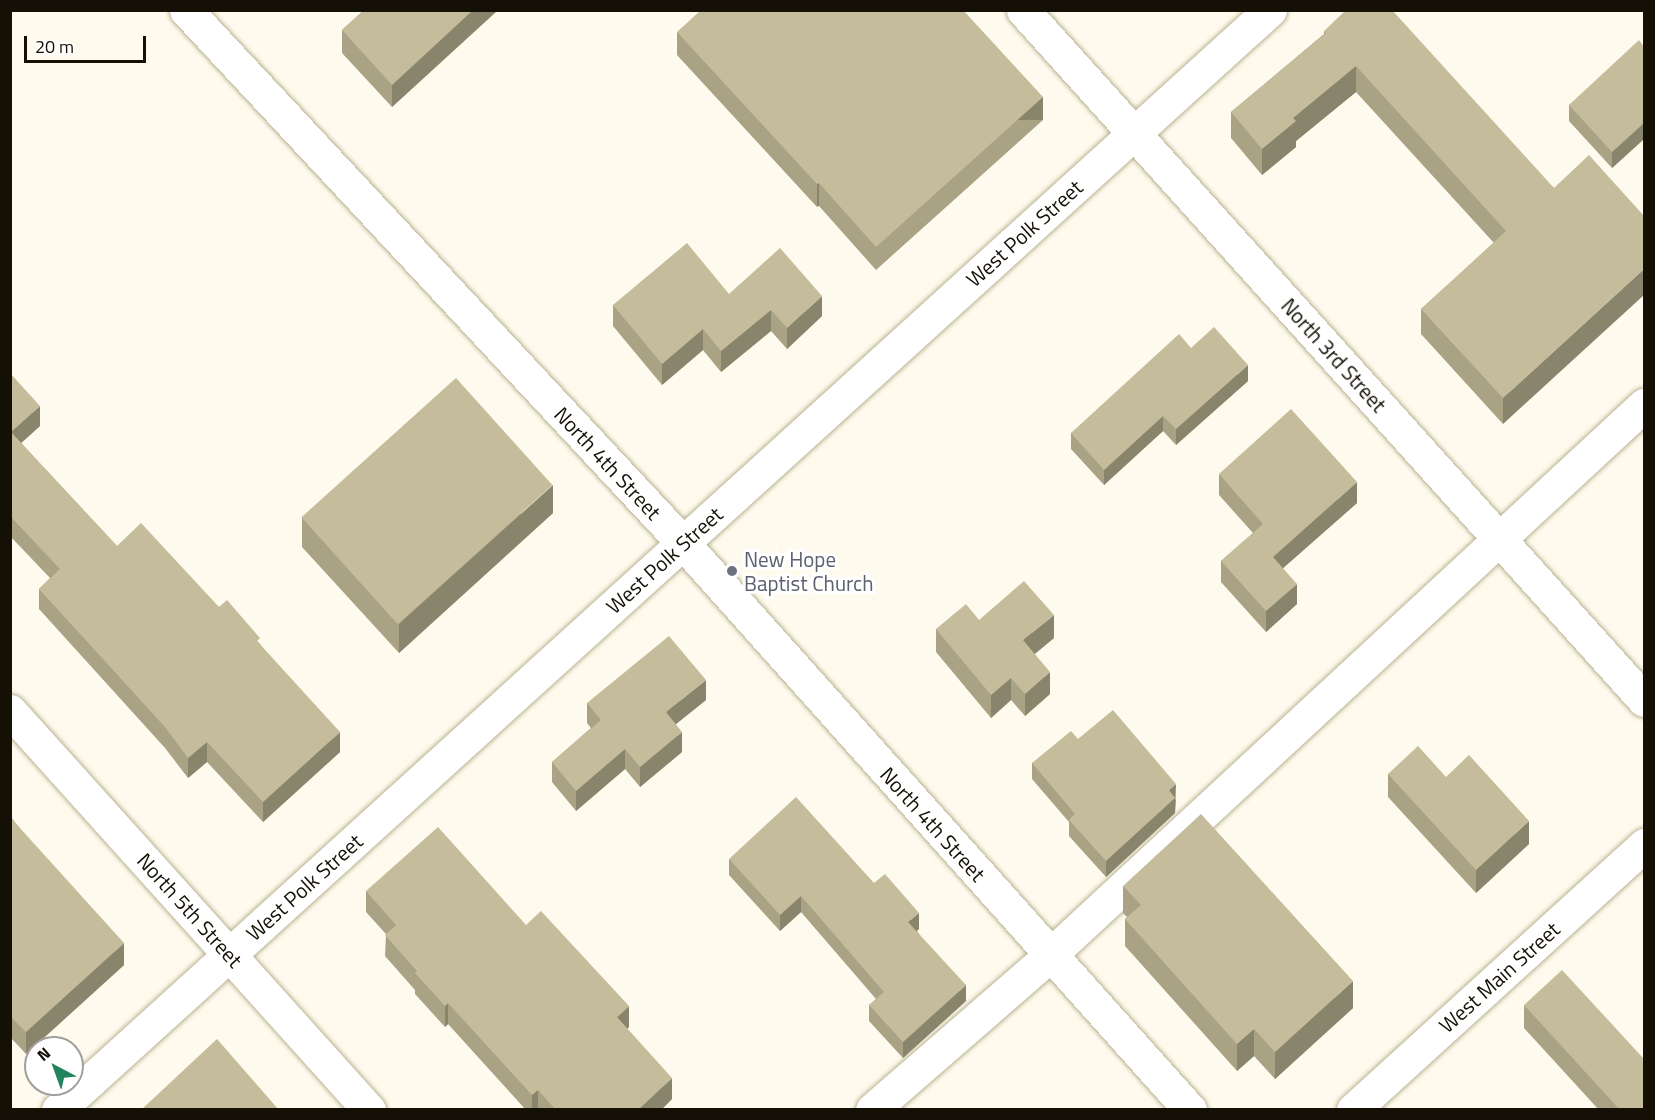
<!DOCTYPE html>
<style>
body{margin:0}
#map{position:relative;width:1655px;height:1120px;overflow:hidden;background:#fefbee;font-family:"Titillium Web",sans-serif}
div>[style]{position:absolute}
.roads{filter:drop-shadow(0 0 2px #bbb292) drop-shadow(0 0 2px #bbb292)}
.minor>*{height:33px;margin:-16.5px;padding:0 16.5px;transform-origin:16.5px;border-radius:16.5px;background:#fff}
.major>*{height:33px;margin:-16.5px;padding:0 16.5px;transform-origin:16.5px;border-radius:16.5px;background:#fff}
.wall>*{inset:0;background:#a9a285}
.shaded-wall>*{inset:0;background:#89846c;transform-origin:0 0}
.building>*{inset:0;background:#c4bc9b;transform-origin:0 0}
.dots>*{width:16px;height:16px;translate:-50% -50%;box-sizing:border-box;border:3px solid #fff;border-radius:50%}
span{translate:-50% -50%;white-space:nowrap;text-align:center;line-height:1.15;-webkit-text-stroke:6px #fff;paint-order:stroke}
.street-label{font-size:21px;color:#141005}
.worship-label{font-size:21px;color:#5b616d}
.left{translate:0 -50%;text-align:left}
.frame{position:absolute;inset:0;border:12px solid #141005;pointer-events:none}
.north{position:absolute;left:24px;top:1036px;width:60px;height:60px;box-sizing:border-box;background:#fff;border:2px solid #a19f9b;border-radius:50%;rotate:319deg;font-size:16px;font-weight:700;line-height:24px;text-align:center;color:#141005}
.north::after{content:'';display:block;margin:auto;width:21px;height:27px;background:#21845d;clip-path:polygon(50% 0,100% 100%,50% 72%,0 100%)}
.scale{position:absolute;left:24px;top:36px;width:122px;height:27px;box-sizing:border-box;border:3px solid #141005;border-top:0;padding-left:8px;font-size:18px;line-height:21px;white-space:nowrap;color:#141005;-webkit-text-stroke:4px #fff;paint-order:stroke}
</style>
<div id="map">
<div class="roads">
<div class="minor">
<div style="left:186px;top:10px;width:729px;rotate:47deg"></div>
<div style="left:683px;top:543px;width:761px;rotate:48.2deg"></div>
<div style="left:1023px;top:10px;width:928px;rotate:48.01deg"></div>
<div style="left:10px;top:711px;width:537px;rotate:48.02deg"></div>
<div style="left:58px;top:1110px;width:1637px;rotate:-42.23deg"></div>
<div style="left:872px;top:1110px;width:236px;rotate:-41deg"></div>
<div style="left:1050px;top:955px;width:810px;rotate:-42.8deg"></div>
</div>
<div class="major">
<div style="left:1353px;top:1110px;width:394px;rotate:-42.3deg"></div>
</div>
</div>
<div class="wall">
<div style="clip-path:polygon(364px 10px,498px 10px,392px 107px,342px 53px,342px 30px)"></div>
<div style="clip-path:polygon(1324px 31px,1554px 188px,1503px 424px,1421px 334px,1421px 309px,1494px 243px,1356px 92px,1296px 141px,1296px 147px,1262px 175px,1231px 138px,1231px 112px,1324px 34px)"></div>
<div style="clip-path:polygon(677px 32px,1043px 120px,876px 270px,819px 206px,817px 207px,677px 55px)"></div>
<div style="clip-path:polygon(1644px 47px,1644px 139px,1612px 168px,1569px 121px,1569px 105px)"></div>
<div style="clip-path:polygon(729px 294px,822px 316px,787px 349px,771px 331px,721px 372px,703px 350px,662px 385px,613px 326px,613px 305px)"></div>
<div style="clip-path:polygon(1191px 348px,1248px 381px,1176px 445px,1163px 431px,1104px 485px,1071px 449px,1071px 433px)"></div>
<div style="clip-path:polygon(10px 373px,40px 426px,21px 443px,117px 546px,219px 607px,260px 644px,340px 752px,263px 822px,207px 762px,188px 778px,165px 748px,39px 609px,39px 589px,50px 578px,10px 536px)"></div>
<div style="clip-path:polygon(1219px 474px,1357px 503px,1283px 568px,1297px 604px,1266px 632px,1221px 582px,1221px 561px,1253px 533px,1219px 495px)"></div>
<div style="clip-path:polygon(553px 513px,399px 653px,302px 547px,302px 518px)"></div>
<div style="clip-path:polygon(979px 620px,1054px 638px,1035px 654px,1050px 694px,1025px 716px,1011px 700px,991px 718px,936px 652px,936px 629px)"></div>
<div style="clip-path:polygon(706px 700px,676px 724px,682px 752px,640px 787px,625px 769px,576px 811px,552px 782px,552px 762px,591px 728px,587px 723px,587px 703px)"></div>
<div style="clip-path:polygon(1078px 739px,1176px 800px,1175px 813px,1106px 877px,1069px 836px,1069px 822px,1032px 779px,1032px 763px)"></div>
<div style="clip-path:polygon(1388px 774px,1446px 777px,1529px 844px,1476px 893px,1388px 797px)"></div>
<div style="clip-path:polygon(11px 817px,124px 965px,26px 1054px,10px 1037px)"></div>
<div style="clip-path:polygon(729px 859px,874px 883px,919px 929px,917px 931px,966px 1001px,903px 1058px,869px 1021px,869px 1005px,876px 999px,801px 912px,780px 931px,729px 875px)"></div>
<div style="clip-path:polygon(1123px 886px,1353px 1008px,1275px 1079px,1254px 1056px,1237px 1071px,1125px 946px,1125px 919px,1127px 917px,1123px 913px)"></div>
<div style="clip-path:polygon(366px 891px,526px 925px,629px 1027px,627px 1029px,672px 1099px,661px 1110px,526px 1110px,448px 1024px,445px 1027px,415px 994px,415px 990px,385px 956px,386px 934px,366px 912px)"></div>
<div style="clip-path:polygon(1524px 1005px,1644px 1110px,1599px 1110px,1524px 1028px)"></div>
</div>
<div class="shaded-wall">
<div style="clip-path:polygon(473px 10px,498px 10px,392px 107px,392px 85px)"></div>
<div style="clip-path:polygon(1356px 66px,1356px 92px,1296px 141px,1296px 147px,1262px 175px,1262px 149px,1293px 118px)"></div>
<div style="left:1043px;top:97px;width:23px;height:224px;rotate:90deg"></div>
<div style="clip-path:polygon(1644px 123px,1644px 139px,1612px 168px,1612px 152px)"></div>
<div style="left:819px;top:183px;width:23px;height:2px;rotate:90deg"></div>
<div style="clip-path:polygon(1644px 269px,1644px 295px,1503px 424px,1503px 398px)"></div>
<div style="clip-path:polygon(822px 296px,822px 316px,787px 349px,787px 328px)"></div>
<div style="clip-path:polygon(771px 310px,771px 331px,721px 372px,721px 351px)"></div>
<div style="clip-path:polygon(703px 329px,703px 350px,662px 385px,662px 364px)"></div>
<div style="clip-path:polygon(1248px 365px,1248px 381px,1176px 445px,1176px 429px)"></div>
<div style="clip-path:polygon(40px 406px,40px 426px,11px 452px,11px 432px)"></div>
<div style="clip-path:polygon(1163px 416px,1163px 431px,1104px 485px,1104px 470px)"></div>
<div style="clip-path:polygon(1357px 482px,1357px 503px,1273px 577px,1273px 557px)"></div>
<div style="clip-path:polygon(553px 485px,553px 513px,399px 653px,399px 624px)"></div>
<div style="clip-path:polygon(1297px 584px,1297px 604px,1266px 632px,1266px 611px)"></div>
<div style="clip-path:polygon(1054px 615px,1054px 638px,1023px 663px,1023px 640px)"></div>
<div style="clip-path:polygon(1050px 672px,1050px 694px,1025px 716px,1025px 694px)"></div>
<div style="clip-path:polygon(1011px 678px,1011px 700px,991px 718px,991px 695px)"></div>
<div style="clip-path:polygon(706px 680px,706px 700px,666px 732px,666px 712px)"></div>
<div style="clip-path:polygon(340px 732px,340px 752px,263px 822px,263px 802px)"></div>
<div style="clip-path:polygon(682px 732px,682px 752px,640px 787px,640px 767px)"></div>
<div style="clip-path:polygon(207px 742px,207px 762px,188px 778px,188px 758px)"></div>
<div style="clip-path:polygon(625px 749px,625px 769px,576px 811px,576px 791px)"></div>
<div style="clip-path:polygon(1176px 784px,1175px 813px,1106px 877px,1106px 861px,1169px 790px)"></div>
<div style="clip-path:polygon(1529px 821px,1529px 844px,1476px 893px,1476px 870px)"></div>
<div style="clip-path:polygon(801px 896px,801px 912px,780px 931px,780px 915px)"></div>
<div style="clip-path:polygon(919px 913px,919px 929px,908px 938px,908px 922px)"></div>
<div style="clip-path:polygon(124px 943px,124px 965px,26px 1054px,26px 1032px)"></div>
<div style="clip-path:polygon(1353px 981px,1353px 1008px,1275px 1079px,1275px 1052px)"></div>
<div style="clip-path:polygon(966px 985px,966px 1001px,903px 1058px,903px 1042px)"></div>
<div style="clip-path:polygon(448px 1003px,448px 1024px,445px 1027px,445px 1006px)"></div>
<div style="clip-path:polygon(629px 1006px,629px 1027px,617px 1039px,617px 1017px)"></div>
<div style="clip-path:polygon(1254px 1029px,1254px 1056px,1237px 1071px,1237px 1044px)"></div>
<div style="clip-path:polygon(672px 1078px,672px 1099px,661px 1110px,638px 1110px)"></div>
<div style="clip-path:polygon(538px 1090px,538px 1110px,532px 1110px,532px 1095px)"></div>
</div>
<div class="building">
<div style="clip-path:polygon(364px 10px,473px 10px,392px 85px,342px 30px)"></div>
<div style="clip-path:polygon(701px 10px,963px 10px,1043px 97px,876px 247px,819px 183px,817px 184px,677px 32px)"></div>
<div style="clip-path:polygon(1346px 10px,1392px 10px,1554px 188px,1589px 155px,1644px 216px,1644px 269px,1503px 398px,1421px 309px,1506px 231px,1356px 66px,1293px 118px,1296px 121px,1262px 149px,1231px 112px,1326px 33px,1324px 31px)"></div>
<div style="clip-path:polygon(1639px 40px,1644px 47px,1644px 123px,1612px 152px,1569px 105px)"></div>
<div style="clip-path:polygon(687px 243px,729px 294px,780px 248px,822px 296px,787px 328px,771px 310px,721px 351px,703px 329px,662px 364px,613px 305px)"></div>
<div style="clip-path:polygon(1214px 327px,1248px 365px,1176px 429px,1163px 416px,1104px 470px,1071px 433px,1179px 334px,1191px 348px)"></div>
<div style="clip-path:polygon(10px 373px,40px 406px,11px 432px,117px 546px,141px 523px,219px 607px,227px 600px,260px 638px,257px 641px,340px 732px,263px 802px,207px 742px,188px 758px,165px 727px,39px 589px,60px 569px,10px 516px)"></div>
<div style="left:456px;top:378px;width:144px;height:208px;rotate:48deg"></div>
<div style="clip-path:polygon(1291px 409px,1357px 482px,1273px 557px,1297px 584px,1266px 611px,1221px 561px,1263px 524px,1219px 474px)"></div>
<div style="clip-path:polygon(1024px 581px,1054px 615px,1023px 640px,1050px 672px,1025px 694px,1011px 678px,991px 695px,936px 629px,966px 604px,979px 620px)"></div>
<div style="clip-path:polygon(669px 636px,706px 680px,666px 712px,682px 732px,640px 767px,625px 749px,576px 791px,552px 762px,601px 720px,587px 703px)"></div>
<div style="clip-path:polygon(1113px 710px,1176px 784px,1169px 790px,1175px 798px,1106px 861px,1069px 820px,1075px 814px,1032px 763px,1071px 731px,1078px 739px)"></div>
<div style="clip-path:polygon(1418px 746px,1446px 777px,1469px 755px,1529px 821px,1476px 870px,1388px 774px)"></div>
<div style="clip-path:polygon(796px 797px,874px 883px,885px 874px,919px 913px,908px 922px,966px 985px,903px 1042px,869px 1005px,884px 992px,801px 896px,780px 915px,729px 859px)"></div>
<div style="clip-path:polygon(1201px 814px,1353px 981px,1275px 1052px,1254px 1029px,1237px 1044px,1125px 919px,1141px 905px,1123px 886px)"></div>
<div style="clip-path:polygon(10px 817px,124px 943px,26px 1032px,10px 1016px)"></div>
<div style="clip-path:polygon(438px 827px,526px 925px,541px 911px,629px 1006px,617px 1017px,672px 1078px,638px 1110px,556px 1110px,538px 1090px,532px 1095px,448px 1003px,445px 1006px,415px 973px,417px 971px,385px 935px,396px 925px,366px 891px)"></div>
<div style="clip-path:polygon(1562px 970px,1644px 1059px,1644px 1110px,1620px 1110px,1524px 1005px)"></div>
<div style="clip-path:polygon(217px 1039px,279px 1110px,141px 1110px)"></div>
</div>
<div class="dots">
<div style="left:732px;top:571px;background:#6b7280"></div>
</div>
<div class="street-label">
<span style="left:1024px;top:233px;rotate:-42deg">West Polk Street</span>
<span style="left:1334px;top:355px;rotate:48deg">North 3rd Street</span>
<span style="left:608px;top:463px;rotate:47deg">North 4th Street</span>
<span style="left:664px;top:560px;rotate:-42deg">West Polk Street</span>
<span style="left:933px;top:824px;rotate:48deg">North 4th Street</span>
<span style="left:304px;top:887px;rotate:-42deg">West Polk Street</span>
<span style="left:190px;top:910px;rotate:48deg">North 5th Street</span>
<span style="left:1499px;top:977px;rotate:-42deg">West Main Street</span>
</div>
<div class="worship-label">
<span class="left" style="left:744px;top:571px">New Hope<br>Baptist Church</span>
</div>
<div class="frame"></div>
<div class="north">N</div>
<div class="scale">20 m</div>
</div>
